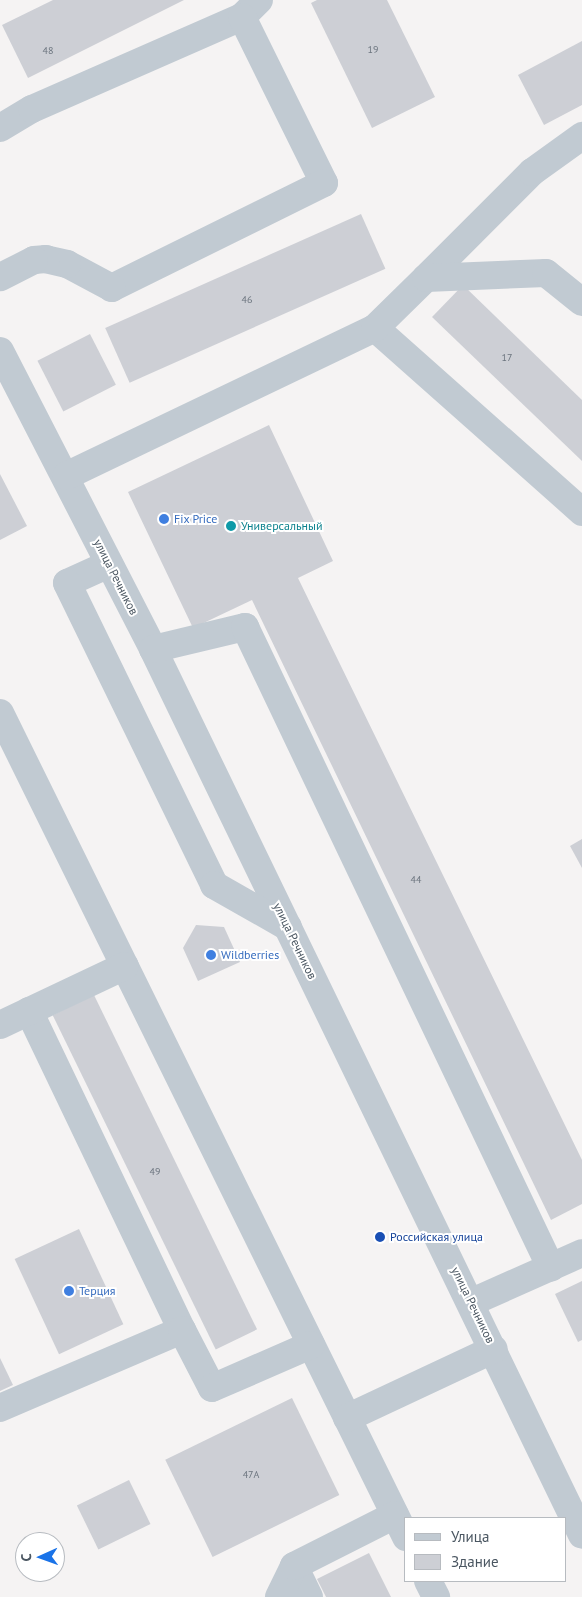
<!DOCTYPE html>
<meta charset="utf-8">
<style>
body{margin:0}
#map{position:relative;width:582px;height:1597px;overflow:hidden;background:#f5f3f3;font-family:"PT Sans",sans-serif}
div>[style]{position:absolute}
.building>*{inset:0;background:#cdcfd5;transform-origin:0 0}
.minor>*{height:28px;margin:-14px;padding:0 14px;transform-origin:14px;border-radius:14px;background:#c1cad2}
.dots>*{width:14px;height:14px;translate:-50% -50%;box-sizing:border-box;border:2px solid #fff;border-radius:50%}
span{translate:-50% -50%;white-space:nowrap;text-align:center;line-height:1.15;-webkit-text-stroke:4px #fff;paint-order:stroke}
.number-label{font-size:10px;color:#6b747e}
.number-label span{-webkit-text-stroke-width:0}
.shop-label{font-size:12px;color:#366cbe}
.left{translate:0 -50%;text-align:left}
.culture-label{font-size:12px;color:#0d838f}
.street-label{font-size:12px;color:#4a5661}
.transit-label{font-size:12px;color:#164399}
.legend{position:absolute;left:404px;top:1517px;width:162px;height:65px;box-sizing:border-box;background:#fff;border:1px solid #b7bbc0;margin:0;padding:6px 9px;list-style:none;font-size:15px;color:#4a5661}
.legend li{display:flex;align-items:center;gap:10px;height:25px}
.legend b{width:25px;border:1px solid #b7bbc0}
.north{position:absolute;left:15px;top:1532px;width:50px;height:50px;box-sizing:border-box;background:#fff;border:1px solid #b7bbc0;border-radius:50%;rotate:268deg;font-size:14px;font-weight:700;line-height:20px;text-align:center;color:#4a5661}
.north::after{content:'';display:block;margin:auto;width:18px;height:22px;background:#1a73e8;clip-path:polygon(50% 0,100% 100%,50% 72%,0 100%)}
</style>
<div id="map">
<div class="building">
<div style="clip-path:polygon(53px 0,184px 0,28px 78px,2px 25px)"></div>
<div style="clip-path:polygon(317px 0,387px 0,435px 97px,372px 128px,311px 3px)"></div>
<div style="clip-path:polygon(582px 41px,582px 105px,544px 125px,518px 75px)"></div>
<div style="left:361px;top:214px;width:60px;height:280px;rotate:66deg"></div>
<div style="clip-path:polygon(463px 285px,582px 400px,582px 461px,432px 317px)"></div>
<div style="left:90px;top:334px;width:57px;height:59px;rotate:63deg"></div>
<div style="clip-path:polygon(269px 425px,333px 561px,298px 578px,582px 1160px,582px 1204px,551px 1220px,252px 600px,193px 628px,128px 492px)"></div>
<div style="clip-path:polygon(0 474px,27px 526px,0 540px)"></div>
<div style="clip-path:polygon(582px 839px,582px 868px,570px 846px)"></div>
<div style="clip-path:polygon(196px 925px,224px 927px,240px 962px,198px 981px,183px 948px)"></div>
<div style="left:94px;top:995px;width:372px;height:46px;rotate:64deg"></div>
<div style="left:79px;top:1229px;width:105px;height:71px;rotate:65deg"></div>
<div style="clip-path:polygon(582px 1281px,582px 1340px,578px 1342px,555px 1294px)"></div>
<div style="clip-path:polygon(0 1358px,13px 1385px,0 1391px)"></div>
<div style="left:292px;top:1398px;width:108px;height:141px;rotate:64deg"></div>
<div style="left:129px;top:1480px;width:49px;height:58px;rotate:64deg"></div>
<div style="clip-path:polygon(369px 1553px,391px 1597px,326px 1597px,317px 1579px)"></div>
</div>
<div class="minor">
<div style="left:242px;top:17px;width:24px;rotate:-45deg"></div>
<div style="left:0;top:128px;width:37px;rotate:-31deg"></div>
<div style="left:32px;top:109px;width:229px;rotate:-23.7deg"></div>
<div style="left:242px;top:17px;width:185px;rotate:63.7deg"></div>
<div style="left:324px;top:183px;width:237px;rotate:153.7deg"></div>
<div style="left:112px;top:288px;width:51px;rotate:-151.9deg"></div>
<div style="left:67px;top:264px;width:22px;rotate:-167deg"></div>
<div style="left:46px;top:259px;width:12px;rotate:175deg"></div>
<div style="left:34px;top:260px;width:38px;rotate:153deg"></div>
<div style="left:426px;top:278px;width:150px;rotate:-45deg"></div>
<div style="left:532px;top:172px;width:62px;rotate:-35.8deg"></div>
<div style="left:375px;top:328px;width:277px;rotate:41.6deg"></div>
<div style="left:0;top:351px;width:335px;rotate:62.8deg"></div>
<div style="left:153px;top:649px;width:984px;rotate:64.16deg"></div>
<div style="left:66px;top:476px;width:343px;rotate:-25.6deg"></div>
<div style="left:375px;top:328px;width:71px;rotate:-44.4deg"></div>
<div style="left:426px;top:278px;width:120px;rotate:-2.4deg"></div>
<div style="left:546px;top:273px;width:46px;rotate:38.9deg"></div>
<div style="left:109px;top:564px;width:46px;rotate:155.7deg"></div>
<div style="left:67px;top:583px;width:336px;rotate:64deg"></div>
<div style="left:214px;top:885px;width:85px;rotate:29.6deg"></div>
<div style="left:153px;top:649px;width:95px;rotate:-13.4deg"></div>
<div style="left:245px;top:627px;width:710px;rotate:64.48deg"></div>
<div style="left:0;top:713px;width:919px;rotate:63.77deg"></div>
<div style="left:29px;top:1011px;width:354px;rotate:64.4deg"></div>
<div style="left:0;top:1025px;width:138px;rotate:-25.3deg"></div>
<div style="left:472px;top:1302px;width:120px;rotate:-24deg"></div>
<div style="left:0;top:1408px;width:198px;rotate:-23.2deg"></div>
<div style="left:182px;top:1330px;width:65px;rotate:62.7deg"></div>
<div style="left:212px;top:1388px;width:108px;rotate:-23.5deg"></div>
<div style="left:347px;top:1418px;width:162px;rotate:-25.1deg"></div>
<div style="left:294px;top:1566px;width:34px;rotate:64deg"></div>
<div style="left:428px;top:1581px;width:18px;rotate:63deg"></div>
<div style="left:279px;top:1597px;width:34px;rotate:-64deg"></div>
<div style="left:294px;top:1566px;width:113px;rotate:-26.8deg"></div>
</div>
<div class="dots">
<div style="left:164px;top:519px;background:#3f7fe0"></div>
<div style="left:231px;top:526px;background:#0f9aa8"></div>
<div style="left:211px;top:955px;background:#3f7fe0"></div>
<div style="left:380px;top:1237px;background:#1a4fb4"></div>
<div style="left:69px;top:1291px;background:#3f7fe0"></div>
</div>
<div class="number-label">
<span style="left:373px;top:50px">19</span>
<span style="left:48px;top:51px">48</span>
<span style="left:247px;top:300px">46</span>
<span style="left:507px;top:358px">17</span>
<span style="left:416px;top:880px">44</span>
<span style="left:155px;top:1172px">49</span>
<span style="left:251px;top:1475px">47А</span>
</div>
<div class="shop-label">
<span class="left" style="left:174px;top:519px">Fix Price</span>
<span class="left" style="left:221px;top:955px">Wildberries</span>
<span class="left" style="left:79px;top:1291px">Терция</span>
</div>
<div class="culture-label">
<span class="left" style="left:241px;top:526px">Универсальный</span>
</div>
<div class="street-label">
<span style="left:116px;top:577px;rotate:63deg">улица Речников</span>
<span style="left:295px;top:941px;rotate:64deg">улица Речников</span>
<span style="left:473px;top:1305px;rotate:64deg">улица Речников</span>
</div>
<div class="transit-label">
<span class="left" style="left:390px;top:1237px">Российская улица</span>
</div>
<ul class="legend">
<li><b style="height:6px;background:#c1cad2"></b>Улица</li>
<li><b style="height:14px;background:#cdcfd5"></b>Здание</li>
</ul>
<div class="north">С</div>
</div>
